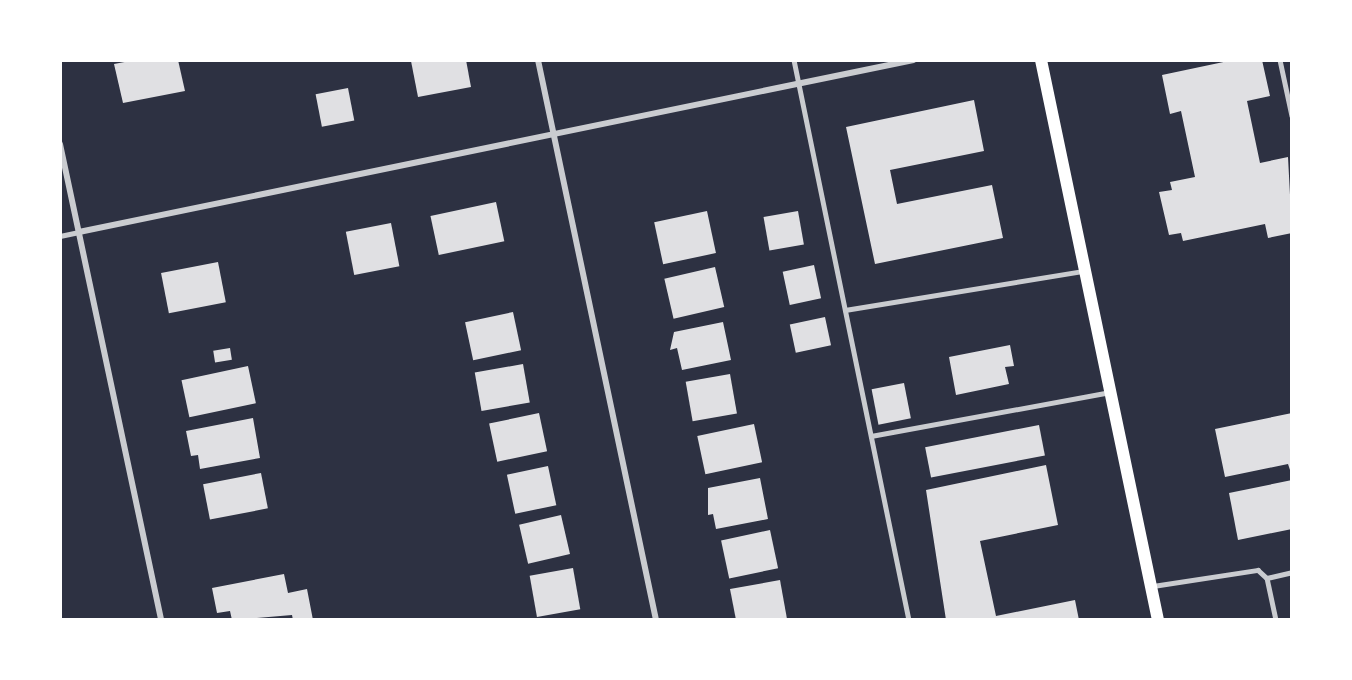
<!DOCTYPE html>
<style>
body{margin:0}
#map{position:relative;width:1352px;height:680px;overflow:hidden;background:#2d3142;font-family:Helvetica,sans-serif}
div>[style]{position:absolute}
.building>*{inset:0;background:#e0e0e3;transform-origin:0 0}
.service>*{height:4.5px;margin:-2.25px;padding:0 2.25px;transform-origin:2.25px;border-radius:2.25px;background:#caccd0}
.minor>*{height:6px;margin:-3px;padding:0 3px;transform-origin:3px;border-radius:3px;background:#caccd0}
.secondary>*{height:12px;margin:-6px;padding:0 6px;transform-origin:6px;border-radius:6px;background:#fff}
span{translate:-50% -50%;white-space:nowrap;text-align:center;line-height:1.15;-webkit-text-stroke:6px #fff;paint-order:stroke}
.frame{position:absolute;inset:0;border:62px solid #fff;pointer-events:none}
</style>
<div id="map">
<div class="building">
<div style="clip-path:polygon(135px 60px,178px 60px,185px 91px,123px 103px,114px 64px)"></div>
<div style="clip-path:polygon(466px 60px,471px 87px,418px 97px,411px 61px)"></div>
<div style="clip-path:polygon(1233px 60px,1262px 60px,1270px 96px,1247px 101px,1260px 163px,1288px 157px,1292px 233px,1268px 238px,1265px 224px,1183px 241px,1181px 233px,1169px 235px,1159px 192px,1172px 190px,1170px 182px,1195px 177px,1181px 111px,1170px 114px,1162px 75px)"></div>
<div style="left:348px;top:88px;width:33px;height:33px;rotate:79deg"></div>
<div style="clip-path:polygon(974px 100px,984px 151px,890px 170px,897px 204px,992px 185px,1003px 238px,875px 264px,846px 127px)"></div>
<div style="left:496px;top:202px;width:40px;height:67px;rotate:78deg"></div>
<div style="left:707px;top:211px;width:43px;height:54px;rotate:78deg"></div>
<div style="left:798px;top:211px;width:34px;height:35px;rotate:80deg"></div>
<div style="left:391px;top:223px;width:44px;height:46px;rotate:79deg"></div>
<div style="left:218px;top:262px;width:41px;height:58px;rotate:79deg"></div>
<div style="left:814px;top:265px;width:34px;height:32px;rotate:78deg"></div>
<div style="left:715px;top:267px;width:41px;height:52px;rotate:77deg"></div>
<div style="left:513px;top:312px;width:39px;height:49px;rotate:78deg"></div>
<div style="left:825px;top:317px;width:29px;height:36px;rotate:78deg"></div>
<div style="clip-path:polygon(723px 322px,731px 360px,682px 370px,677px 348px,670px 350px,674px 332px)"></div>
<div style="clip-path:polygon(1010px 345px,1014px 366px,1005px 367px,1009px 384px,956px 395px,949px 357px)"></div>
<div style="left:230px;top:348px;width:12px;height:17px;rotate:81deg"></div>
<div style="left:523px;top:364px;width:39px;height:49px;rotate:80deg"></div>
<div style="left:248px;top:366px;width:38px;height:68px;rotate:78deg"></div>
<div style="left:730px;top:374px;width:40px;height:45px;rotate:80deg"></div>
<div style="left:904px;top:383px;width:36px;height:33px;rotate:79deg"></div>
<div style="left:539px;top:413px;width:39px;height:51px;rotate:78deg"></div>
<div style="clip-path:polygon(1292px 413px,1292px 476px,1288px 464px,1225px 477px,1215px 429px)"></div>
<div style="clip-path:polygon(253px 418px,260px 458px,200px 469px,198px 455px,191px 456px,186px 431px)"></div>
<div style="left:754px;top:424px;width:39px;height:58px;rotate:78deg"></div>
<div style="left:1039px;top:425px;width:31px;height:116px;rotate:79deg"></div>
<div style="clip-path:polygon(1046px 465px,1058px 525px,980px 541px,996px 616px,1075px 600px,1079px 620px,946px 620px,926px 490px)"></div>
<div style="left:548px;top:466px;width:40px;height:42px;rotate:78deg"></div>
<div style="left:261px;top:473px;width:36px;height:59px;rotate:79deg"></div>
<div style="clip-path:polygon(760px 478px,768px 519px,716px 529px,713px 514px,708px 515px,708px 488px)"></div>
<div style="clip-path:polygon(1292px 480px,1292px 529px,1238px 540px,1229px 493px)"></div>
<div style="left:561px;top:515px;width:40px;height:43px;rotate:77deg"></div>
<div style="left:770px;top:530px;width:39px;height:50px;rotate:78deg"></div>
<div style="left:573px;top:568px;width:42px;height:44px;rotate:80deg"></div>
<div style="clip-path:polygon(284px 574px,288px 593px,307px 589px,313px 620px,293px 620px,292px 615px,232px 620px,230px 611px,217px 613px,212px 588px)"></div>
<div style="clip-path:polygon(780px 580px,787px 619px,736px 620px,730px 589px)"></div>
</div>
<div class="service">
<div style="left:794px;top:60px;width:572px;rotate:78.4deg"></div>
<div style="left:1280px;top:60px;width:57px;rotate:77.9deg"></div>
<div style="left:60px;top:236px;width:19px;rotate:-12deg"></div>
<div style="left:845px;top:310px;width:240px;rotate:-9.3deg"></div>
<div style="left:871px;top:436px;width:243px;rotate:-10.4deg"></div>
<div style="left:1267px;top:578px;width:26px;rotate:-13deg"></div>
<div style="left:1153px;top:586px;width:106px;rotate:-8.7deg"></div>
<div style="left:1258px;top:570px;width:12px;rotate:42deg"></div>
<div style="left:1267px;top:578px;width:43px;rotate:77.9deg"></div>
</div>
<div class="minor">
<div style="left:538px;top:60px;width:572px;rotate:78.1deg"></div>
<div style="left:60px;top:144px;width:487px;rotate:78deg"></div>
<div style="left:79px;top:232px;width:852px;rotate:-11.65deg"></div>
</div>
<div class="secondary">
<div style="left:1041px;top:60px;width:572px;rotate:78.2deg"></div>
</div>
<div class="frame"></div>
</div>
